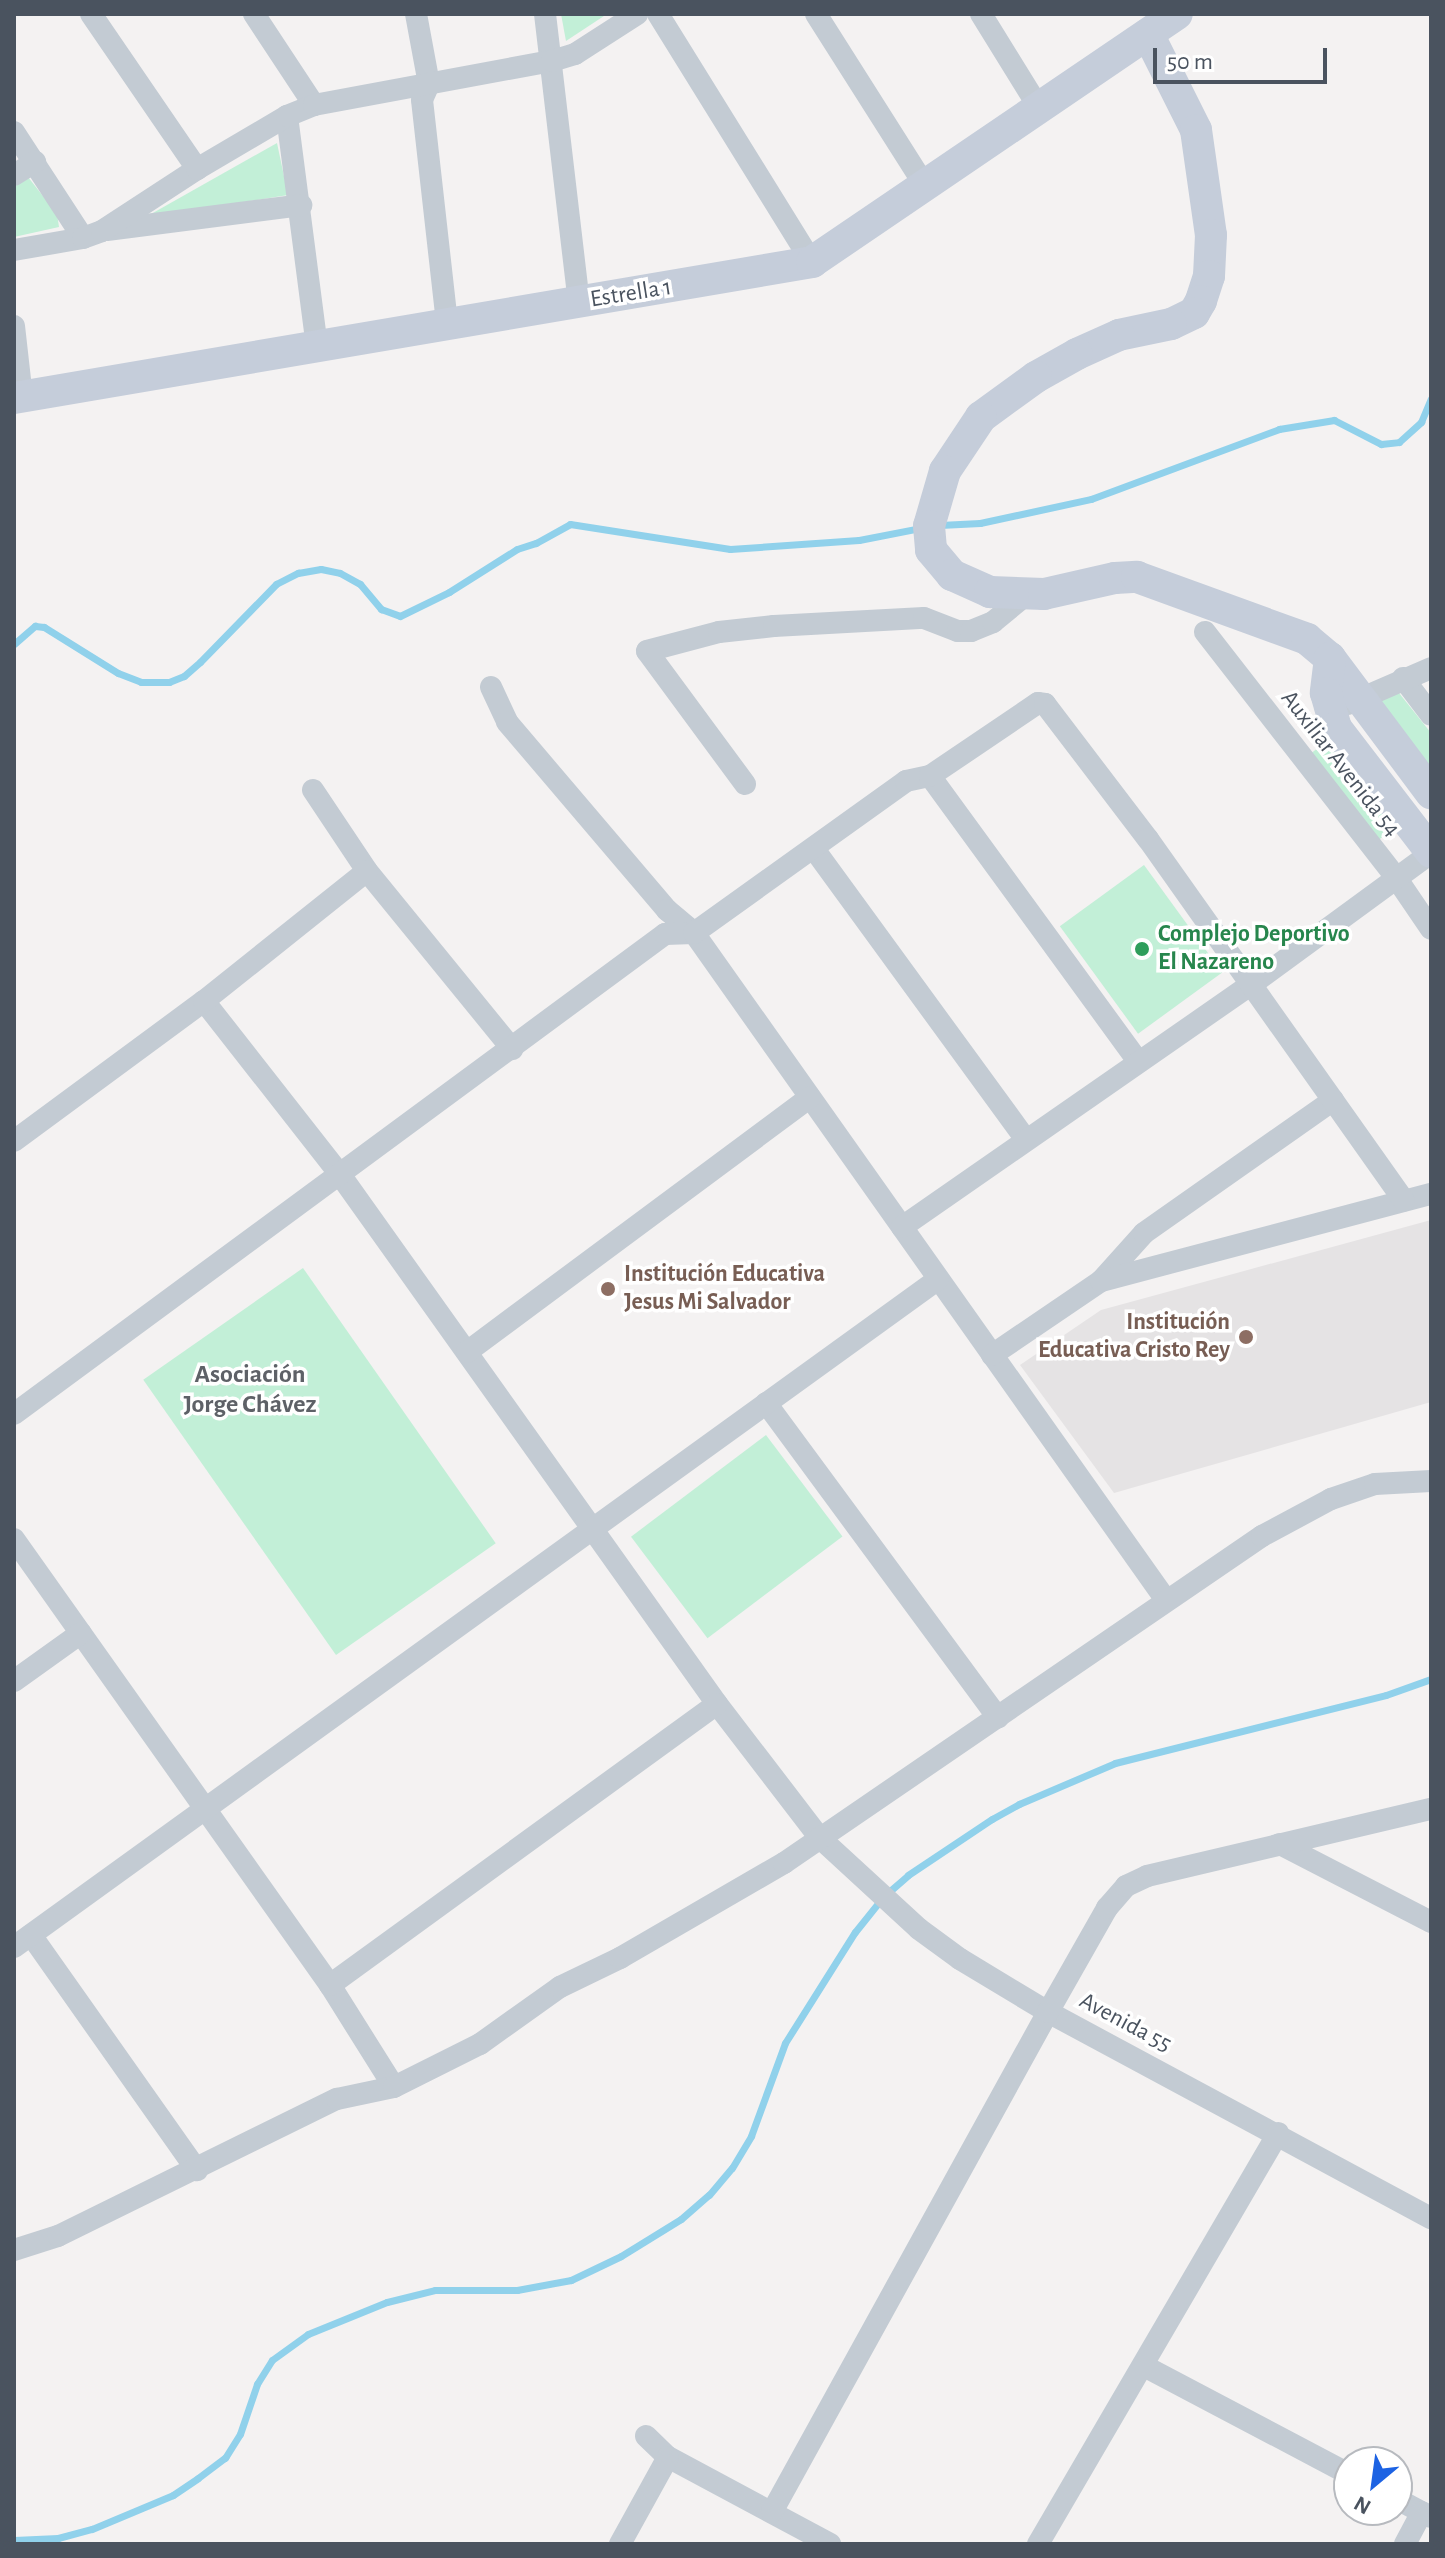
<!DOCTYPE html>
<meta charset="utf-8">
<style>
body{margin:0}
#map{position:relative;width:1445px;height:2558px;overflow:hidden;background:#f4f2f2;font-family:"Alegreya Sans",sans-serif}
div>[style]{position:absolute}
.education>*{inset:0;background:#e5e3e4}
.green>*{inset:0;background:#c2efd7;transform-origin:0 0}
.stream>*{height:7px;margin:-3.5px;padding:0 3.5px;transform-origin:3.5px;border-radius:3.5px;background:#90d1eb}
.street>*{height:22px;margin:-11px;padding:0 11px;transform-origin:11px;border-radius:11px;background:#c3cbd3}
.secondary>*{height:32px;margin:-16px;padding:0 16px;transform-origin:16px;border-radius:16px;background:#c5cdda}
.dots>*{width:22px;height:22px;translate:-50% -50%;box-sizing:border-box;border:4px solid #fff;border-radius:50%}
span{translate:-50% -50%;white-space:nowrap;text-align:center;line-height:1.15;-webkit-text-stroke:7px #fff;paint-order:stroke}
.street-label{font-size:24px;color:#4a535f}
.leisure-label{font-size:24px;color:#27864d;font-weight:700}
.left{translate:0 -50%;text-align:left}
.education-label{font-size:24px;color:#785e54;font-weight:700}
.right{translate:-100% -50%;text-align:right}
.neighbourhood-label{font-size:26px;color:#5e6167;font-weight:700}
.frame{position:absolute;inset:0;border:16px solid #4a535f;pointer-events:none}
.north{position:absolute;left:1333px;top:2446px;width:80px;height:80px;box-sizing:border-box;background:#fff;border:2px solid #b7babf;border-radius:50%;rotate:209deg;font-size:22px;font-weight:700;line-height:32px;text-align:center;color:#4a535f}
.north::after{content:'';display:block;margin:auto;width:28px;height:36px;background:#1d63e3;clip-path:polygon(50% 0,100% 100%,50% 72%,0 100%)}
.scale{position:absolute;left:1153px;top:48px;width:174px;height:36px;box-sizing:border-box;border:4px solid #4a535f;border-top:0;padding-left:10px;font-size:24px;line-height:28px;white-space:nowrap;color:#4a535f;-webkit-text-stroke:6px #fff;paint-order:stroke}
</style>
<div id="map">
<div class="education">
<div style="clip-path:polygon(1431px 1220px,1431px 1402px,1114px 1493px,1020px 1365px,1101px 1310px)"></div>
</div>
<div class="green">
<div style="clip-path:polygon(561px 14px,607px 14px,566px 41px)"></div>
<div style="clip-path:polygon(277px 143px,288px 195px,144px 218px)"></div>
<div style="clip-path:polygon(28px 177px,57px 214px,59px 227px,14px 237px,14px 187px)"></div>
<div style="clip-path:polygon(1399px 693px,1431px 733px,1431px 774px,1380px 699px)"></div>
<div style="left:1328px;top:740px;width:110px;height:21px;rotate:52deg"></div>
<div style="left:1144px;top:865px;width:133px;height:104px;rotate:54deg"></div>
<div style="left:303px;top:1268px;width:336px;height:195px;rotate:55deg"></div>
<div style="left:766px;top:1435px;width:127px;height:169px;rotate:53deg"></div>
</div>
<div class="stream">
<div style="left:940px;top:525px;width:40px;rotate:-2.9deg"></div>
<div style="left:980px;top:523px;width:114px;rotate:-12.2deg"></div>
<div style="left:1091px;top:499px;width:201px;rotate:-20.4deg"></div>
<div style="left:1279px;top:429px;width:56px;rotate:-9.3deg"></div>
<div style="left:1334px;top:420px;width:53px;rotate:27.1deg"></div>
<div style="left:1381px;top:444px;width:18px;rotate:-6deg"></div>
<div style="left:1399px;top:442px;width:30px;rotate:-42deg"></div>
<div style="left:1421px;top:422px;width:25px;rotate:-67deg"></div>
<div style="left:14px;top:644px;width:28px;rotate:-41deg"></div>
<div style="left:35px;top:626px;width:9px;rotate:6deg"></div>
<div style="left:44px;top:627px;width:87px;rotate:31.9deg"></div>
<div style="left:118px;top:673px;width:25px;rotate:21deg"></div>
<div style="left:141px;top:682px;width:28px"></div>
<div style="left:169px;top:682px;width:16px;rotate:-22deg"></div>
<div style="left:184px;top:676px;width:21px;rotate:-41deg"></div>
<div style="left:200px;top:662px;width:109px;rotate:-45.7deg"></div>
<div style="left:276px;top:584px;width:25px;rotate:-27deg"></div>
<div style="left:298px;top:573px;width:23px;rotate:-10deg"></div>
<div style="left:321px;top:569px;width:19px;rotate:12deg"></div>
<div style="left:340px;top:573px;width:23px;rotate:29deg"></div>
<div style="left:360px;top:584px;width:33px;rotate:50deg"></div>
<div style="left:381px;top:609px;width:20px;rotate:20deg"></div>
<div style="left:400px;top:616px;width:55px;rotate:-26.1deg"></div>
<div style="left:449px;top:592px;width:80px;rotate:-32.3deg"></div>
<div style="left:517px;top:549px;width:20px;rotate:-18deg"></div>
<div style="left:536px;top:543px;width:39px;rotate:-29deg"></div>
<div style="left:570px;top:524px;width:162px;rotate:8.9deg"></div>
<div style="left:730px;top:549px;width:129px;rotate:-4deg"></div>
<div style="left:859px;top:540px;width:62px;rotate:-11.1deg"></div>
<div style="left:14px;top:2540px;width:44px;rotate:-2.6deg"></div>
<div style="left:58px;top:2538px;width:35px;rotate:-15deg"></div>
<div style="left:92px;top:2529px;width:88px;rotate:-22.8deg"></div>
<div style="left:173px;top:2495px;width:30px;rotate:-34deg"></div>
<div style="left:198px;top:2478px;width:34px;rotate:-37deg"></div>
<div style="left:225px;top:2458px;width:28px;rotate:-58deg"></div>
<div style="left:240px;top:2434px;width:53px;rotate:-71.2deg"></div>
<div style="left:257px;top:2384px;width:28px;rotate:-58deg"></div>
<div style="left:272px;top:2360px;width:44px;rotate:-35.8deg"></div>
<div style="left:308px;top:2334px;width:85px;rotate:-22.1deg"></div>
<div style="left:387px;top:2302px;width:49px;rotate:-14deg"></div>
<div style="left:435px;top:2290px;width:82px"></div>
<div style="left:517px;top:2290px;width:55px;rotate:-10.5deg"></div>
<div style="left:571px;top:2280px;width:55px;rotate:-25.6deg"></div>
<div style="left:621px;top:2256px;width:70px;rotate:-31.7deg"></div>
<div style="left:681px;top:2219px;width:37px;rotate:-41deg"></div>
<div style="left:709px;top:2195px;width:35px;rotate:-50deg"></div>
<div style="left:732px;top:2168px;width:37px;rotate:-59deg"></div>
<div style="left:751px;top:2136px;width:99px;rotate:-69.9deg"></div>
<div style="left:785px;top:2043px;width:131px;rotate:-57.8deg"></div>
<div style="left:855px;top:1932px;width:45px;rotate:-51.3deg"></div>
<div style="left:883px;top:1897px;width:33px;rotate:-41deg"></div>
<div style="left:908px;top:1875px;width:101px;rotate:-33.7deg"></div>
<div style="left:992px;top:1819px;width:31px;rotate:-29deg"></div>
<div style="left:1019px;top:1804px;width:104px;rotate:-23.1deg"></div>
<div style="left:1115px;top:1763px;width:279px;rotate:-14.1deg"></div>
<div style="left:1386px;top:1695px;width:48px;rotate:-19.6deg"></div>
</div>
<div class="street">
<div style="left:91px;top:14px;width:188px;rotate:55.6deg"></div>
<div style="left:254px;top:14px;width:109px;rotate:56.6deg"></div>
<div style="left:416px;top:14px;width:71px;rotate:79.5deg"></div>
<div style="left:429px;top:84px;width:17px;rotate:114deg"></div>
<div style="left:422px;top:100px;width:224px;rotate:83.6deg"></div>
<div style="left:545px;top:14px;width:291px;rotate:83.3deg"></div>
<div style="left:658px;top:14px;width:292px;rotate:58.2deg"></div>
<div style="left:816px;top:14px;width:205px;rotate:57.6deg"></div>
<div style="left:981px;top:14px;width:110px;rotate:58.3deg"></div>
<div style="left:287px;top:116px;width:233px;rotate:82.6deg"></div>
<div style="left:14px;top:132px;width:126px;rotate:56.9deg"></div>
<div style="left:14px;top:175px;width:25px;rotate:-32deg"></div>
<div style="left:107px;top:230px;width:196px;rotate:-7.3deg"></div>
<div style="left:14px;top:250px;width:70px;rotate:-9.9deg"></div>
<div style="left:83px;top:238px;width:20px;rotate:-20deg"></div>
<div style="left:102px;top:231px;width:113px;rotate:-33.1deg"></div>
<div style="left:197px;top:169px;width:104px;rotate:-30.5deg"></div>
<div style="left:287px;top:116px;width:29px;rotate:-22deg"></div>
<div style="left:314px;top:105px;width:242px;rotate:-10.5deg"></div>
<div style="left:552px;top:61px;width:24px;rotate:-17deg"></div>
<div style="left:575px;top:54px;width:74px;rotate:-32.8deg"></div>
<div style="left:14px;top:326px;width:71px;rotate:83.6deg"></div>
<div style="left:1205px;top:632px;width:313px;rotate:52.1deg"></div>
<div style="left:1397px;top:879px;width:60px;rotate:55.8deg"></div>
<div style="left:1403px;top:678px;width:46px;rotate:52.9deg"></div>
<div style="left:491px;top:687px;width:38px;rotate:65deg"></div>
<div style="left:507px;top:722px;width:247px;rotate:49.6deg"></div>
<div style="left:667px;top:910px;width:35px;rotate:40deg"></div>
<div style="left:694px;top:933px;width:817px;rotate:54.72deg"></div>
<div style="left:1348px;top:704px;width:90px;rotate:-23.4deg"></div>
<div style="left:930px;top:776px;width:353px;rotate:53.9deg"></div>
<div style="left:745px;top:784px;width:165px;rotate:-126.4deg"></div>
<div style="left:647px;top:651px;width:74px;rotate:-14.8deg"></div>
<div style="left:719px;top:632px;width:55px;rotate:-6.2deg"></div>
<div style="left:774px;top:626px;width:150px;rotate:-3.1deg"></div>
<div style="left:924px;top:618px;width:36px;rotate:21deg"></div>
<div style="left:958px;top:631px;width:13px"></div>
<div style="left:971px;top:631px;width:24px;rotate:-22deg"></div>
<div style="left:993px;top:622px;width:44px;rotate:-39.5deg"></div>
<div style="left:313px;top:790px;width:97px;rotate:56.3deg"></div>
<div style="left:367px;top:871px;width:230px;rotate:50.8deg"></div>
<div style="left:814px;top:849px;width:360px;rotate:53.9deg"></div>
<div style="left:204px;top:1001px;width:222px;rotate:51.9deg"></div>
<div style="left:341px;top:1176px;width:648px;rotate:54.54deg"></div>
<div style="left:717px;top:1704px;width:169px;rotate:52.5deg"></div>
<div style="left:820px;top:1838px;width:134px;rotate:42.6deg"></div>
<div style="left:919px;top:1929px;width:51px;rotate:36.2deg"></div>
<div style="left:960px;top:1959px;width:103px;rotate:31.1deg"></div>
<div style="left:1048px;top:2012px;width:435px;rotate:28.3deg"></div>
<div style="left:14px;top:1141px;width:236px;rotate:-36.4deg"></div>
<div style="left:204px;top:1001px;width:208px;rotate:-38.6deg"></div>
<div style="left:902px;top:1227px;width:426px;rotate:-34.8deg"></div>
<div style="left:1252px;top:984px;width:222px;rotate:-36.2deg"></div>
<div style="left:1101px;top:1281px;width:64px;rotate:-48.1deg"></div>
<div style="left:1144px;top:1233px;width:231px;rotate:-35.1deg"></div>
<div style="left:467px;top:1352px;width:427px;rotate:-36.6deg"></div>
<div style="left:992px;top:1355px;width:132px;rotate:-34.2deg"></div>
<div style="left:1101px;top:1281px;width:341px;rotate:-14.8deg"></div>
<div style="left:766px;top:1403px;width:391px;rotate:53.6deg"></div>
<div style="left:14px;top:1414px;width:809px;rotate:-36.4deg"></div>
<div style="left:665px;top:934px;width:29px;rotate:-2deg"></div>
<div style="left:694px;top:933px;width:261px;rotate:-35.6deg"></div>
<div style="left:906px;top:781px;width:25px;rotate:-12deg"></div>
<div style="left:930px;top:776px;width:130px;rotate:-34.1deg"></div>
<div style="left:1038px;top:703px;width:7px;rotate:8deg"></div>
<div style="left:1045px;top:704px;width:170px;rotate:52.7deg"></div>
<div style="left:1148px;top:839px;width:443px;rotate:54.7deg"></div>
<div style="left:14px;top:1539px;width:547px;rotate:54.68deg"></div>
<div style="left:330px;top:1985px;width:120px;rotate:57.9deg"></div>
<div style="left:14px;top:1681px;width:82px;rotate:-35.6deg"></div>
<div style="left:1280px;top:1844px;width:170px;rotate:27.3deg"></div>
<div style="left:31px;top:1935px;width:288px;rotate:54.8deg"></div>
<div style="left:14px;top:1947px;width:1139px;rotate:-35.85deg"></div>
<div style="left:330px;top:1985px;width:478px;rotate:-36deg"></div>
<div style="left:14px;top:2250px;width:46px;rotate:-17.7deg"></div>
<div style="left:58px;top:2236px;width:311px;rotate:-26.2deg"></div>
<div style="left:337px;top:2099px;width:58px;rotate:-11.9deg"></div>
<div style="left:394px;top:2087px;width:96px;rotate:-26.6deg"></div>
<div style="left:480px;top:2044px;width:98px;rotate:-35.5deg"></div>
<div style="left:560px;top:1987px;width:67px;rotate:-25.8deg"></div>
<div style="left:620px;top:1958px;width:190px;rotate:-30.1deg"></div>
<div style="left:784px;top:1863px;width:579px;rotate:-34.38deg"></div>
<div style="left:1262px;top:1536px;width:78px;rotate:-28.2deg"></div>
<div style="left:1331px;top:1499px;width:46px;rotate:-18.8deg"></div>
<div style="left:1375px;top:1484px;width:56px;rotate:-3.1deg"></div>
<div style="left:1144px;top:2366px;width:232px;rotate:27.8deg"></div>
<div style="left:646px;top:2436px;width:30px;rotate:44deg"></div>
<div style="left:668px;top:2457px;width:184px;rotate:28.2deg"></div>
<div style="left:1397px;top:2499px;width:38px;rotate:28deg"></div>
<div style="left:772px;top:2512px;width:571px;rotate:-61.1deg"></div>
<div style="left:1048px;top:2012px;width:120px;rotate:-60.4deg"></div>
<div style="left:1107px;top:1908px;width:29px;rotate:-49deg"></div>
<div style="left:1126px;top:1886px;width:23px;rotate:-25deg"></div>
<div style="left:1147px;top:1876px;width:292px;rotate:-13.3deg"></div>
<div style="left:620px;top:2544px;width:99px;rotate:-61.1deg"></div>
<div style="left:1038px;top:2544px;width:476px;rotate:-59.7deg"></div>
<div style="left:1405px;top:2544px;width:36px;rotate:-62deg"></div>
</div>
<div class="secondary">
<div style="left:1148px;top:34px;width:107px;rotate:63.4deg"></div>
<div style="left:1196px;top:130px;width:106px;rotate:81.9deg"></div>
<div style="left:1211px;top:235px;width:41px;rotate:92.8deg"></div>
<div style="left:1209px;top:276px;width:26px;rotate:108deg"></div>
<div style="left:1201px;top:301px;width:14px;rotate:120deg"></div>
<div style="left:1194px;top:313px;width:25px;rotate:154deg"></div>
<div style="left:1171px;top:324px;width:53px;rotate:168.1deg"></div>
<div style="left:1119px;top:335px;width:46px;rotate:155.7deg"></div>
<div style="left:1077px;top:354px;width:47px;rotate:150.7deg"></div>
<div style="left:1036px;top:377px;width:68px;rotate:144deg"></div>
<div style="left:981px;top:417px;width:65px;rotate:123.7deg"></div>
<div style="left:945px;top:471px;width:57px;rotate:106.2deg"></div>
<div style="left:929px;top:526px;width:24px;rotate:85deg"></div>
<div style="left:931px;top:550px;width:33px;rotate:50deg"></div>
<div style="left:952px;top:575px;width:42px;rotate:24.1deg"></div>
<div style="left:990px;top:592px;width:54px;rotate:2.1deg"></div>
<div style="left:1044px;top:594px;width:73px;rotate:-12.7deg"></div>
<div style="left:1115px;top:578px;width:22px;rotate:-3deg"></div>
<div style="left:1137px;top:577px;width:181px;rotate:20deg"></div>
<div style="left:1307px;top:639px;width:30px;rotate:40deg"></div>
<div style="left:1330px;top:658px;width:169px;rotate:53.2deg"></div>
<div style="left:14px;top:398px;width:810px;rotate:-9.67deg"></div>
<div style="left:812px;top:262px;width:441px;rotate:-34.2deg"></div>
<div style="left:1330px;top:658px;width:35px;rotate:97deg"></div>
<div style="left:1326px;top:693px;width:36px;rotate:74deg"></div>
<div style="left:1336px;top:728px;width:156px;rotate:52.5deg"></div>
</div>
<div class="dots">
<div style="left:1142px;top:949px;background:#2e9e5b"></div>
<div style="left:608px;top:1289px;background:#8d6e63"></div>
<div style="left:1246px;top:1337px;background:#8d6e63"></div>
</div>
<div class="street-label">
<span style="left:631px;top:294px;rotate:-9deg">Estrella 1</span>
<span style="left:1340px;top:764px;rotate:52deg">Auxiliar Avenida 54</span>
<span style="left:1125px;top:2023px;rotate:28deg">Avenida 55</span>
</div>
<div class="leisure-label">
<span class="left" style="left:1158px;top:949px">Complejo Deportivo<br>El Nazareno</span>
</div>
<div class="education-label">
<span class="left" style="left:624px;top:1289px">Institución Educativa<br>Jesus Mi Salvador</span>
<span class="right" style="left:1230px;top:1337px">Institución<br>Educativa Cristo Rey</span>
</div>
<div class="neighbourhood-label">
<span style="left:250px;top:1390px">Asociación<br>Jorge Chávez</span>
</div>
<div class="frame"></div>
<div class="north">N</div>
<div class="scale">50 m</div>
</div>
